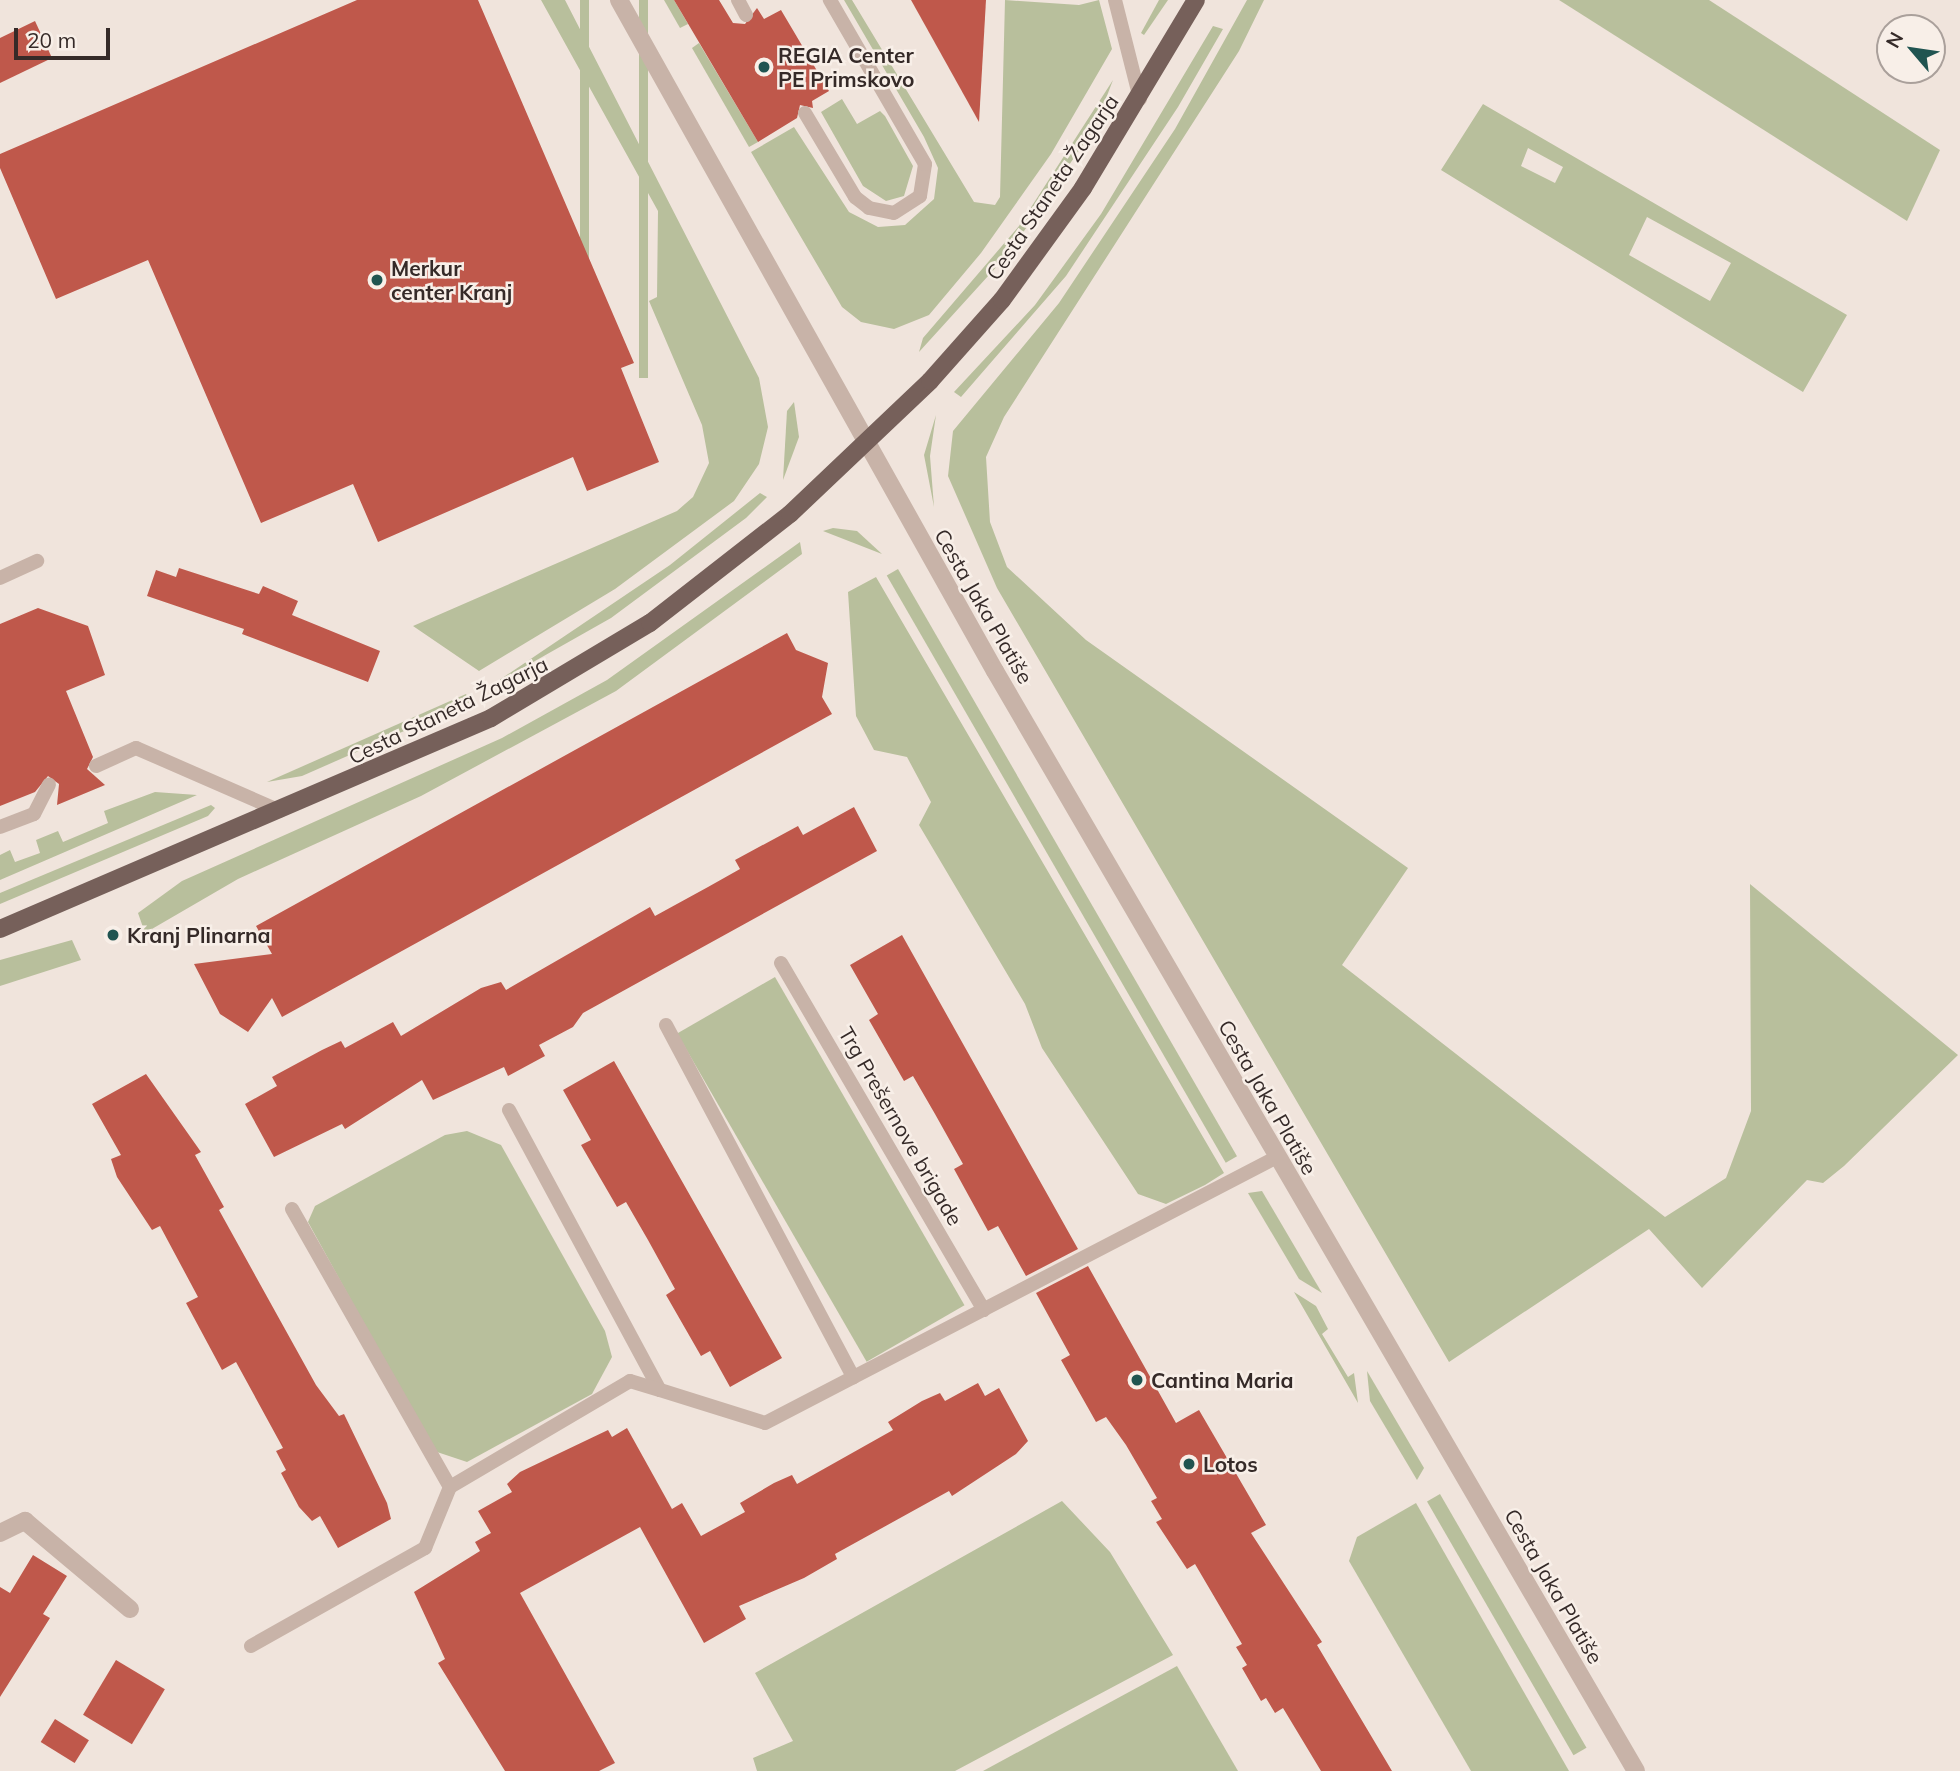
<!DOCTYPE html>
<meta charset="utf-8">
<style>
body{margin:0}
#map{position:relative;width:1960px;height:1771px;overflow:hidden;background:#f0e4dc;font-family:Mulish,sans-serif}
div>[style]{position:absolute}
.green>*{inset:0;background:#b8bf9c;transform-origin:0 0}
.building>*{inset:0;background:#bf584b;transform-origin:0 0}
.lane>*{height:14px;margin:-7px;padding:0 7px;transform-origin:7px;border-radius:7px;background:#c8b3a8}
.street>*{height:18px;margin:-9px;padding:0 9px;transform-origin:9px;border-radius:9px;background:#c8b3a8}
.primary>*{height:18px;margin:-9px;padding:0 9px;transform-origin:9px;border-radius:9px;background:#76605a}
.dots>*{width:19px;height:19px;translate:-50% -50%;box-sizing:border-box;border:4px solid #f8efe8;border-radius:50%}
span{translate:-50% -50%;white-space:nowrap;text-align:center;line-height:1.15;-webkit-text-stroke:5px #f8efe8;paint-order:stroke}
.poi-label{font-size:21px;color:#352a28;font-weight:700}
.left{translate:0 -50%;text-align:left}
.street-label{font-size:21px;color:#352a28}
.north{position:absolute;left:1876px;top:14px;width:70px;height:70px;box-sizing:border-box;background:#f8efe8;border:2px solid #aaa09b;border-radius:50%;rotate:299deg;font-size:19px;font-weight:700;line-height:28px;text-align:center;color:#352a28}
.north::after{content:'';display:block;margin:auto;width:24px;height:32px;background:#205451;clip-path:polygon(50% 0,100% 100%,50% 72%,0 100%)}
.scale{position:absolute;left:14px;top:28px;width:96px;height:32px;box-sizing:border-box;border:4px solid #352a28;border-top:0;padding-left:9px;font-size:21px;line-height:24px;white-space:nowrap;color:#352a28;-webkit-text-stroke:5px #f8efe8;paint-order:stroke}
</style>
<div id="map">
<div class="green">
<div style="clip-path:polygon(541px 0,565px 0,759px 378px,768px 427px,759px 464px,734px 501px,615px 589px,479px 671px,413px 626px,677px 511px,693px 497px,709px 463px,702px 425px,649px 301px,657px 297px,658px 211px)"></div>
<div style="left:580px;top:0;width:9px;height:420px"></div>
<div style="left:639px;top:0;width:9px;height:378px"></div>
<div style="clip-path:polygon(664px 0,674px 0,688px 24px,680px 28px)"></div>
<div style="clip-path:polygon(844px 0,852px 0,974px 202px,995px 205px,1000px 197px,1005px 0,1079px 5px,1099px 0,1112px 49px,1051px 154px,981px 253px,929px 315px,894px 329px,861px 322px,842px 307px,751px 152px,794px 127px,849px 212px,878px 227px,905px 225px,934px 199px,938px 168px,924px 137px)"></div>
<div style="clip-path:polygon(1159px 0,1168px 0,1144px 35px,1141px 33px)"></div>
<div style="clip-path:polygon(1247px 0,1264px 0,1239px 51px,1004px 417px,986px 457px,990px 522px,1007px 567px,1086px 640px,1408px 868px,1342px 965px,1665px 1217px,1726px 1178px,1751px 1111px,1750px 884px,1958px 1055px,1844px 1166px,1823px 1183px,1807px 1180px,1702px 1288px,1649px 1229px,1449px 1362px,997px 588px,948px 476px,953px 431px,1059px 303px,1175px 129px)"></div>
<div style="clip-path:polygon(1559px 0,1709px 0,1940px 150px,1907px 221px)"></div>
<div style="clip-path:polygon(1213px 26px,1223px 29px,1178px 107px,1066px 276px,961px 397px,954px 392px,1035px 305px,1101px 214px)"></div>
<div style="clip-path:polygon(699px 43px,758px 142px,749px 147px,692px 48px)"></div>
<div style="clip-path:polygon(1113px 80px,1095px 127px,1009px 253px,919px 352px,923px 338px,1019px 226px)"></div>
<div style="clip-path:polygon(842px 99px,857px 124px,880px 111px,885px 116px,913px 166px,904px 196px,886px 201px,863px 186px,821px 112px)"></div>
<div style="clip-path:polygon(evenodd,1483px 104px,1847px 315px,1803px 392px,1441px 170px,1483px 104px,1528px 148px,1563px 167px,1555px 183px,1521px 166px,1528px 148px,1483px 104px,1647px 217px,1731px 263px,1710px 301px,1629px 255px,1647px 217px)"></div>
<div style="clip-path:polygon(794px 402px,799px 437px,783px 480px,787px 411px)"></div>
<div style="clip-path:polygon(936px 415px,930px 456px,934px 507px,924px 455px)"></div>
<div style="clip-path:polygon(760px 493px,767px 497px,746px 518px,611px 618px,489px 687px,670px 565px)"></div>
<div style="clip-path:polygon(833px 528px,857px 531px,882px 554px,823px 531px)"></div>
<div style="clip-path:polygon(800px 542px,802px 554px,616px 691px,421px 796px,238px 879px,145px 933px,138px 913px,182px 881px,502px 738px,607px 680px)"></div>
<div style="left:898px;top:569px;width:678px;height:13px;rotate:60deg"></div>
<div style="clip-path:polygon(876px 577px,1224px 1173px,1205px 1185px,1166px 1204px,1138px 1194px,1042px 1048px,1025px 1004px,919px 825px,931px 802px,907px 757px,874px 750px,856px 716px,848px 592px)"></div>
<div style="clip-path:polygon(466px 694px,470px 702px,302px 776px,267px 782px)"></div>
<div style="clip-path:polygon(155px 792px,197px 795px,0 880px,0 855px,10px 850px,15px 862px,40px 853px,36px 840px,58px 831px,63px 842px,108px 823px,104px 811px)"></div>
<div style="clip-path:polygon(211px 805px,215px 808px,208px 816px,0 904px,0 893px)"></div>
<div style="clip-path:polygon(72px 940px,81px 960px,0 986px,0 960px)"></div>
<div style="left:775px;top:977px;width:379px;height:113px;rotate:60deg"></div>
<div style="clip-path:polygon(467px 1131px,501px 1145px,605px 1331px,612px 1357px,592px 1394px,467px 1462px,434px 1451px,308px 1222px,315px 1206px,445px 1135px)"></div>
<div style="clip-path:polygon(1262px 1191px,1322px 1293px,1299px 1279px,1248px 1193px)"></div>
<div style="clip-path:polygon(1294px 1292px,1316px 1306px,1328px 1329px,1322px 1334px,1348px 1377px,1354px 1373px,1358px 1403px)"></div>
<div style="clip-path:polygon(1367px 1371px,1424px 1468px,1417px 1480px,1370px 1401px)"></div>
<div style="left:1440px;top:1494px;width:293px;height:15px;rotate:60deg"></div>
<div style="clip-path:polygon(1062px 1501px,1110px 1552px,1173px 1655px,955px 1771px,757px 1771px,753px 1758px,793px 1741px,755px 1673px)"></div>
<div style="clip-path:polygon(1416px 1503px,1569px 1771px,1471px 1771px,1349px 1561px,1357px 1537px)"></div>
<div style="clip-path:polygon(1177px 1666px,1238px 1771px,983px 1771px)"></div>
</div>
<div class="building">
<div style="clip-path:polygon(357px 0,478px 0,634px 363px,621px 368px,659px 462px,587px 491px,573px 457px,378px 542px,353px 484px,261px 523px,148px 260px,56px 299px,0 168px,0 154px)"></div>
<div style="clip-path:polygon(674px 0,719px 0,733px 23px,745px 24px,757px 8px,764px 19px,781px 10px,829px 91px,812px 101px,813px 108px,800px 105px,797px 118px,758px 142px)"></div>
<div style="clip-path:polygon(911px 0,986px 0,979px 122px)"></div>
<div style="clip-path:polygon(35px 21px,52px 58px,0 83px,0 38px)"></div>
<div style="clip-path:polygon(179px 568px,259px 594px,263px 586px,298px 601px,292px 615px,380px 651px,368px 682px,242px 634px,244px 629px,147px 596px,156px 570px,176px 577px)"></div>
<div style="clip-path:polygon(38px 608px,88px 626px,105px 675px,66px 691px,93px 757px,87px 769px,105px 785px,57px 805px,59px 784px,48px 776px,35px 792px,0 806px,0 624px)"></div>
<div style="clip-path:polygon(787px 633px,796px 650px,828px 663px,822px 697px,832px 714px,282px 1017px,272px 998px,248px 1032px,220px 1014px,194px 964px,272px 954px,256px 926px)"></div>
<div style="clip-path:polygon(854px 807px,877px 851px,583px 1013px,573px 1027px,539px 1045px,545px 1056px,508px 1076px,504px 1067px,433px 1100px,422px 1080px,345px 1129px,342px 1124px,274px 1157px,245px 1104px,277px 1086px,272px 1077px,322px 1050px,341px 1041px,345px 1048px,393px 1022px,401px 1036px,481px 988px,501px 982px,506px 990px,650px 907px,655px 916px,708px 887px,740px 869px,735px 860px,798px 826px,803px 835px)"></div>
<div style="clip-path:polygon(902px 935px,1078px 1249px,1026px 1276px,998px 1226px,988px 1231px,954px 1169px,963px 1164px,935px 1114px,913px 1076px,904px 1081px,869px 1020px,878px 1014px,850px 965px)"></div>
<div style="clip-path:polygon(614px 1061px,782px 1358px,730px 1387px,710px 1351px,701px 1356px,666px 1295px,675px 1289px,648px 1240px,626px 1202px,617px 1207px,581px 1145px,591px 1140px,563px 1090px)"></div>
<div style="clip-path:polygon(146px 1074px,201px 1152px,195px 1155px,224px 1207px,219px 1210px,316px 1385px,339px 1416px,344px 1414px,387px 1503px,391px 1519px,338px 1548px,320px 1516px,312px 1521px,299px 1507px,281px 1473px,286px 1470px,276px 1451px,283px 1448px,236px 1362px,222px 1370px,186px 1303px,198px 1297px,160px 1226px,152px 1230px,117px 1177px,111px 1159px,121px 1155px,92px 1104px)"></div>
<div style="clip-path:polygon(1088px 1266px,1176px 1423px,1199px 1410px,1266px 1525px,1251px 1533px,1322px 1642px,1317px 1645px,1392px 1771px,1321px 1771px,1283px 1708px,1275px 1713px,1266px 1698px,1261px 1701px,1242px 1668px,1247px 1665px,1236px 1647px,1242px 1644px,1195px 1564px,1187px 1569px,1156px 1522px,1162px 1519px,1151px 1501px,1157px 1498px,1126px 1445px,1106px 1417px,1096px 1422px,1061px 1360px,1070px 1355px,1036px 1293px)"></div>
<div style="clip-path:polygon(978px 1383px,985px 1396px,999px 1388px,1028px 1441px,1016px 1454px,952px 1496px,949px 1491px,835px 1554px,837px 1559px,804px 1578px,739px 1606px,746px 1619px,704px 1643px,640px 1527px,520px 1593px,615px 1763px,599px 1771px,505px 1771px,438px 1663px,445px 1659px,414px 1592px,480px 1551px,475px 1542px,491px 1533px,478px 1511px,512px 1492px,507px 1484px,520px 1472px,608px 1430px,612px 1437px,627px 1428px,672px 1509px,682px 1503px,701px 1536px,745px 1512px,740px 1503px,774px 1483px,792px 1475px,797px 1484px,893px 1430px,888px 1422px,922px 1401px,940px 1393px,945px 1401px)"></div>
<div style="clip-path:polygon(33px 1555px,67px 1576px,43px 1614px,50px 1618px,0 1697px,0 1587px,10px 1593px)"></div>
<div style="left:116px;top:1660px;width:57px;height:64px;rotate:31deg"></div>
<div style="left:55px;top:1719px;width:40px;height:27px;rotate:32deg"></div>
</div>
<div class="lane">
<div style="left:738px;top:0;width:17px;rotate:62deg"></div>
<div style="left:1115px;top:0;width:102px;rotate:75.8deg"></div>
<div style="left:805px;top:113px;width:98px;rotate:59.2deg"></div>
<div style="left:855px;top:197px;width:18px;rotate:38deg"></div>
<div style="left:869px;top:208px;width:25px;rotate:11deg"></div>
<div style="left:894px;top:213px;width:31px;rotate:-33deg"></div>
<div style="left:920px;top:196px;width:32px;rotate:-81deg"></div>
<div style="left:925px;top:164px;width:190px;rotate:-120.1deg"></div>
<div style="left:0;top:578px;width:41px;rotate:-24.7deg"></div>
<div style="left:96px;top:766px;width:44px;rotate:-24.2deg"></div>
<div style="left:136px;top:748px;width:157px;rotate:23.6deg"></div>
<div style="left:0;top:827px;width:36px;rotate:-21deg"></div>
<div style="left:34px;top:814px;width:33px;rotate:-63deg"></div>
<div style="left:781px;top:963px;width:402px;rotate:59.7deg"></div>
<div style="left:666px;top:1025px;width:399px;rotate:62deg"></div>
<div style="left:509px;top:1110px;width:318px;rotate:61.7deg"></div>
<div style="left:660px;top:1390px;width:110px;rotate:17.4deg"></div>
<div style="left:765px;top:1423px;width:577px;rotate:-27.45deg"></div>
<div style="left:292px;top:1209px;width:320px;rotate:60.4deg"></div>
<div style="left:251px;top:1646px;width:200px;rotate:-29.4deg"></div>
<div style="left:425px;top:1548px;width:66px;rotate:-67.7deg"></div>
<div style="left:450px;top:1487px;width:209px;rotate:-30.5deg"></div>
<div style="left:630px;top:1381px;width:31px;rotate:17deg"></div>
</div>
<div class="street">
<div style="left:619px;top:0;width:769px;rotate:60.74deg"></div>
<div style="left:995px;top:671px;width:1273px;rotate:59.77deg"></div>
<div style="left:0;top:1533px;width:28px;rotate:-26deg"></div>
<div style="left:25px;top:1521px;width:137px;rotate:40deg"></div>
</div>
<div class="primary">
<div style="left:0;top:929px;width:534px;rotate:-23.25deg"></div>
<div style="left:491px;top:718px;width:185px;rotate:-30.9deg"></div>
<div style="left:650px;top:623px;width:177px;rotate:-37.9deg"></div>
<div style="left:790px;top:514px;width:193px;rotate:-43.5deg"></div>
<div style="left:930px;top:381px;width:108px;rotate:-48.4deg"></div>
<div style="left:1002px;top:300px;width:138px;rotate:-54.1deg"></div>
<div style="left:1083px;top:188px;width:219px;rotate:-59deg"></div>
</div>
<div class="dots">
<div style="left:764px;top:67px;background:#205451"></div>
<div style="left:377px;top:280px;background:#205451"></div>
<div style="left:113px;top:935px;background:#205451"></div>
<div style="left:1137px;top:1380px;background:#205451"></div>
<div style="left:1189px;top:1464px;background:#205451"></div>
</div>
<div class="poi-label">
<span class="left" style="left:778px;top:67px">REGIA Center<br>PE Primskovo</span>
<span class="left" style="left:391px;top:280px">Merkur<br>center Kranj</span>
<span class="left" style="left:127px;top:935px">Kranj Plinarna</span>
<span class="left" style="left:1151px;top:1380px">Cantina Maria</span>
<span class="left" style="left:1203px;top:1464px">Lotos</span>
</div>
<div class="street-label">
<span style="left:1052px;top:187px;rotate:-56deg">Cesta Staneta Žagarja</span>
<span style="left:984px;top:606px;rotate:60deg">Cesta Jaka Platiše</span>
<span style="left:448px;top:710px;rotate:-26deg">Cesta Staneta Žagarja</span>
<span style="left:1268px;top:1097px;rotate:60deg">Cesta Jaka Platiše</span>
<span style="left:901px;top:1126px;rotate:60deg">Trg Prešernove brigade</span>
<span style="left:1554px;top:1586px;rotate:60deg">Cesta Jaka Platiše</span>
</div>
<div class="north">N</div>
<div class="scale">20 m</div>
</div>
